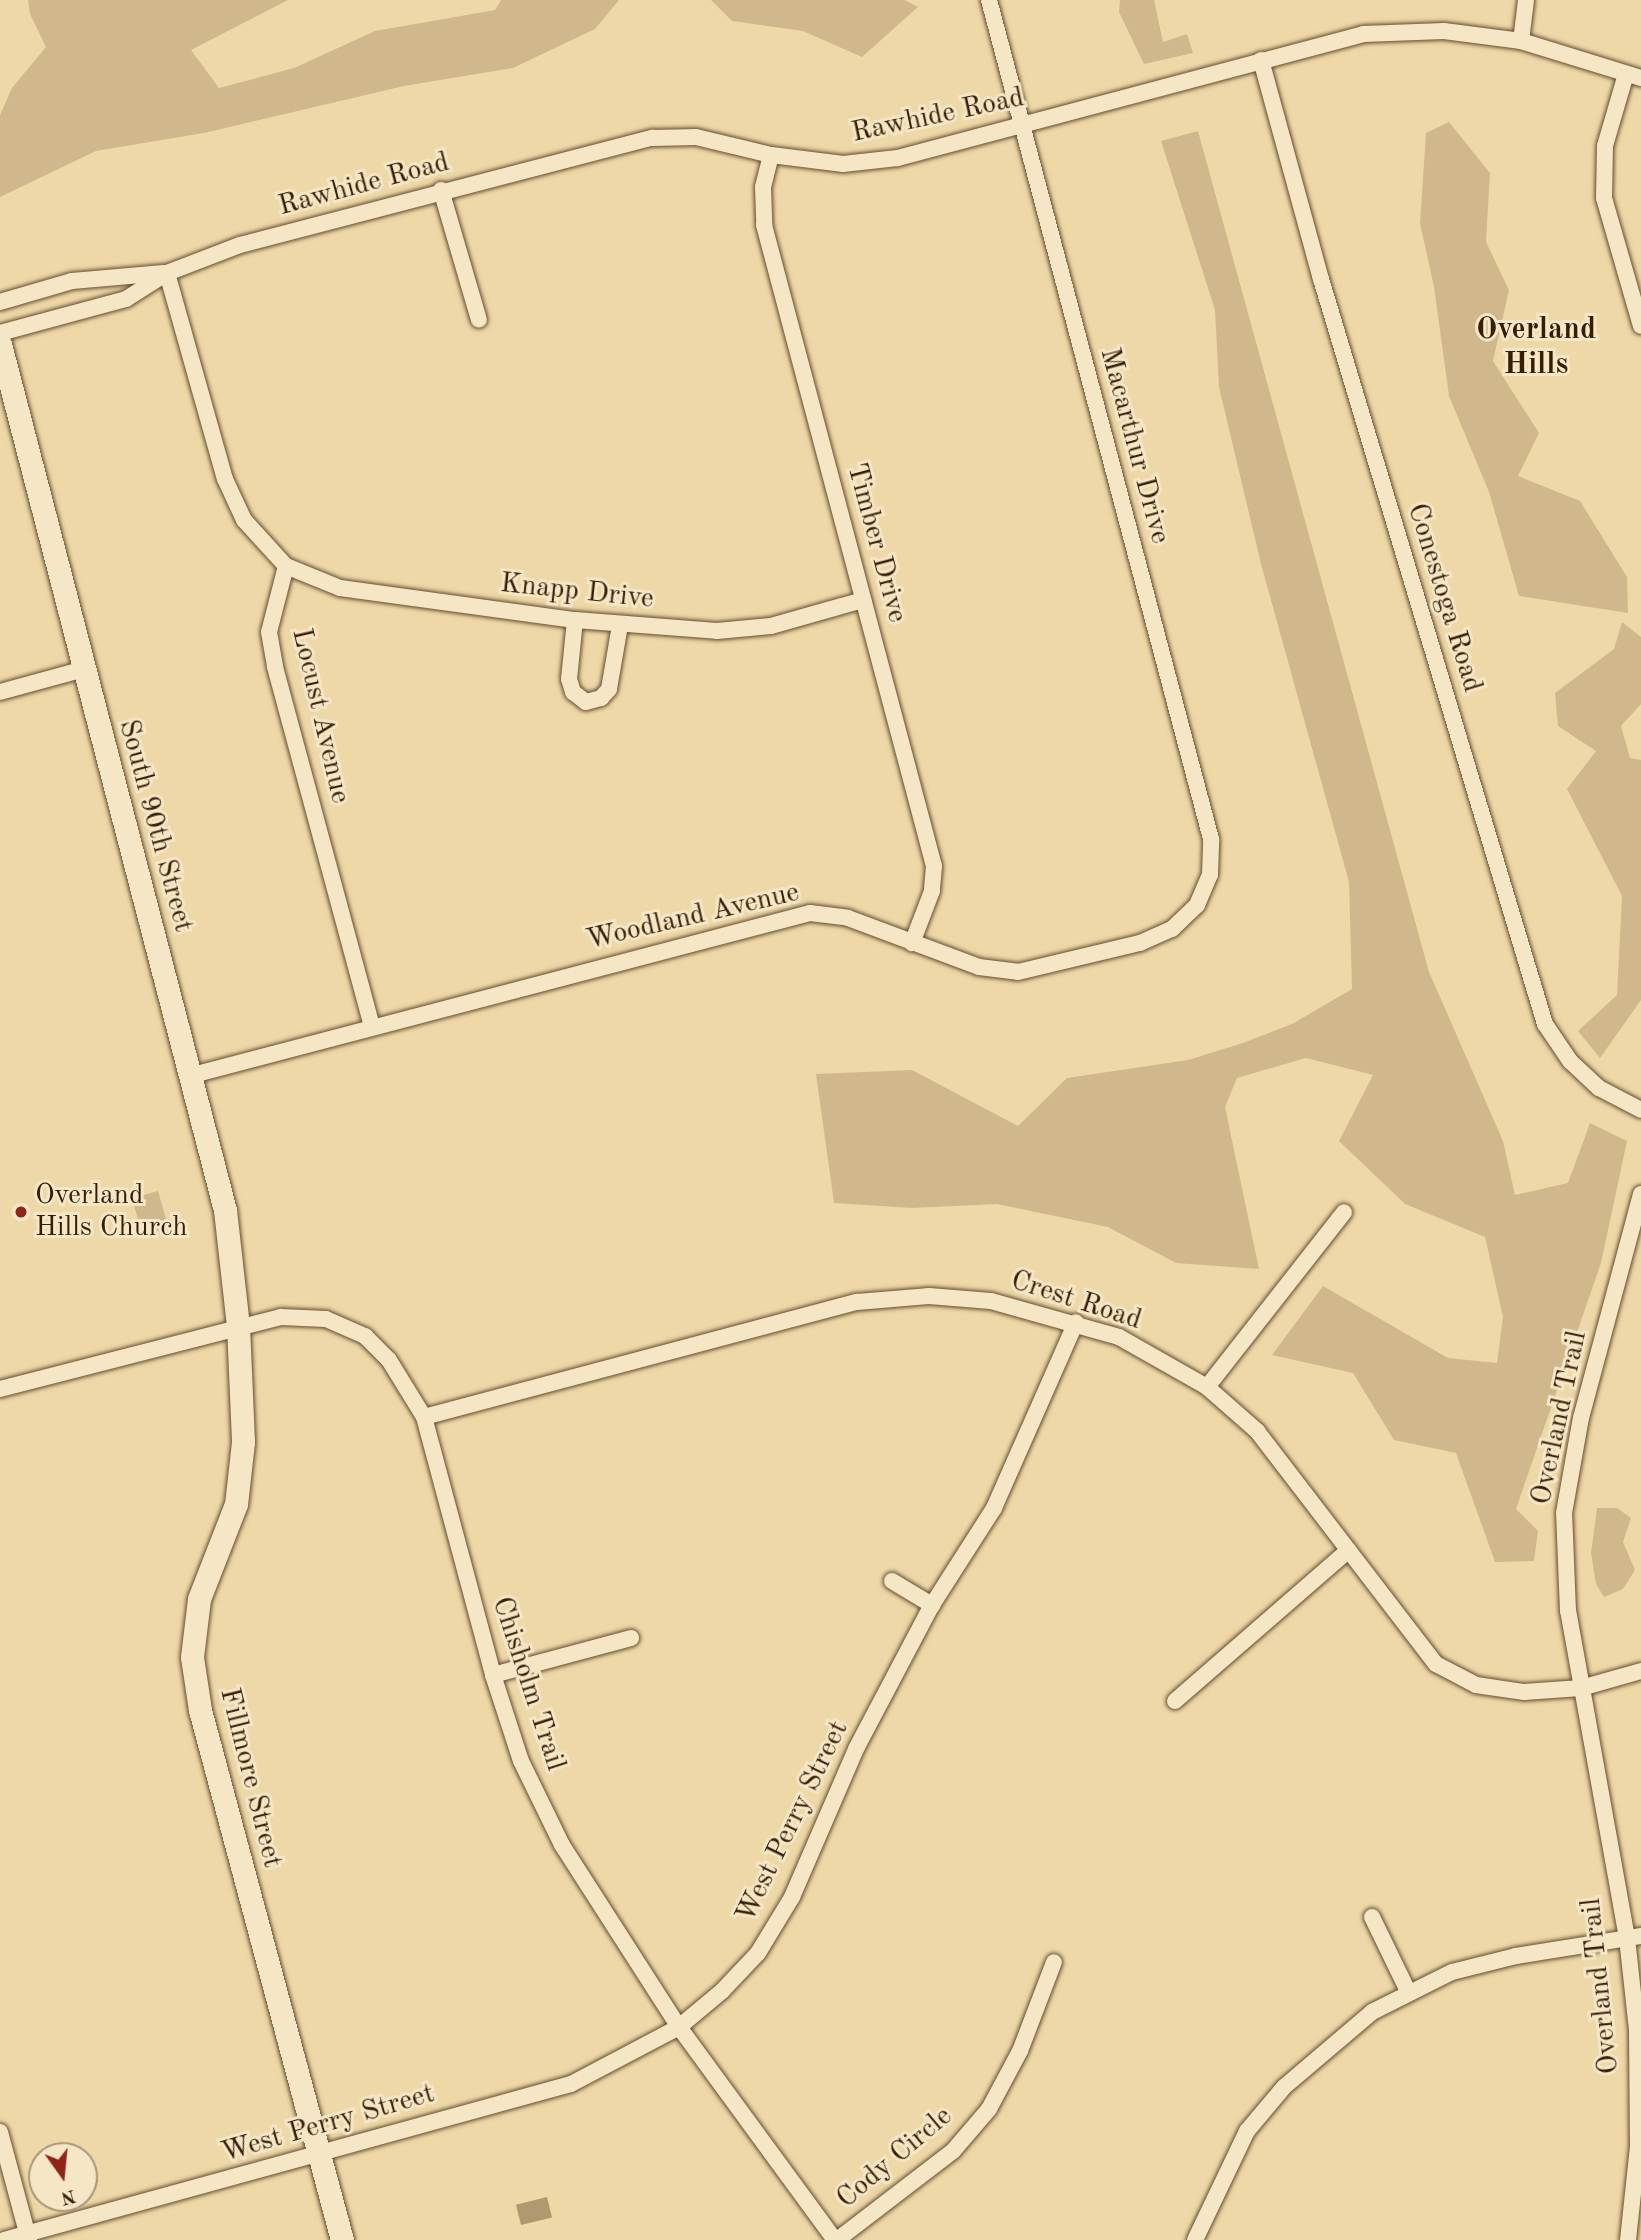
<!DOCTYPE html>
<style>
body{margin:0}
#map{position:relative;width:1641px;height:2240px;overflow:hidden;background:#efd8a7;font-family:"Old Standard TT",serif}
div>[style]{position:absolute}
.green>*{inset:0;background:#d0b88c;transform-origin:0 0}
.water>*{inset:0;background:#b09970;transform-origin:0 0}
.roads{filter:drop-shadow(0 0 2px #644c2e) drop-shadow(0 0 2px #644c2e)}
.street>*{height:16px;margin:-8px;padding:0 8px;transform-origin:8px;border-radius:8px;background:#f5e6c6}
.secondary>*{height:23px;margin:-11.5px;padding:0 11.5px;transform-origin:11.5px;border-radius:11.5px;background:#f5e6c6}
.dots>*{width:19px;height:19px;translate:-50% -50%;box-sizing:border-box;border:4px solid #f5e6c6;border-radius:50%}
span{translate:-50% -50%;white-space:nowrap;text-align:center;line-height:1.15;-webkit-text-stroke:6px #f5e6c6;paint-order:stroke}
.street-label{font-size:28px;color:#361e06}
.poi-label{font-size:28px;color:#361e06}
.left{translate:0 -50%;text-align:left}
.neighbourhood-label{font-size:30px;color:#361e06;font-weight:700}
.north{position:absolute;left:28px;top:2142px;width:70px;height:70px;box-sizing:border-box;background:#f5e6c6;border:2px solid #a99679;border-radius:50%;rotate:165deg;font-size:19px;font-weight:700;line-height:28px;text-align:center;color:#361e06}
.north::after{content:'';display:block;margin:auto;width:24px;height:32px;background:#8f2418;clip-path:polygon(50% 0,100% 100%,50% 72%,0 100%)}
</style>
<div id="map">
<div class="green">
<div style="clip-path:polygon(28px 0,288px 0,191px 50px,219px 88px,294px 68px,375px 31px,495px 10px,501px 0,619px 0,595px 29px,513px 68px,404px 86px,204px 133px,96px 151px,0 197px,0 115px,12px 88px,46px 47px,30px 14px)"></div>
<div style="clip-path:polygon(711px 0,905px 0,918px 7px,862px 57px,803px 31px,732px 21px)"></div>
<div style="clip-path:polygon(1120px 0,1154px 0,1163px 42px,1187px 34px,1193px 53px,1144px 64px,1119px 12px)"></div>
<div style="clip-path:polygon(1449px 122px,1490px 173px,1486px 242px,1509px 290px,1493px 361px,1539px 433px,1518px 476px,1580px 501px,1627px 577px,1628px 613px,1519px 596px,1489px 492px,1449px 396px,1434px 287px,1420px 223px,1426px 133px)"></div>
<div style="clip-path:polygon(1198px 131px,1429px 972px,1503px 1141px,1515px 1195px,1568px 1183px,1590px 1123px,1627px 1141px,1601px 1263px,1516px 1509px,1538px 1531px,1534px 1561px,1495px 1562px,1456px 1453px,1394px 1440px,1353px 1373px,1272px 1355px,1323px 1286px,1448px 1358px,1497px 1363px,1503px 1317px,1485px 1237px,1405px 1204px,1339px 1141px,1373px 1075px,1306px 1058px,1237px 1078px,1225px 1107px,1259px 1269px,1176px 1263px,1108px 1227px,997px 1204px,912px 1208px,834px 1203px,816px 1074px,912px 1070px,1018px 1126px,1067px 1078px,1188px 1060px,1243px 1043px,1294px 1023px,1352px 989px,1349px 882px,1261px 564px,1219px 387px,1215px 310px,1161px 141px)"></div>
<div style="clip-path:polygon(1622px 622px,1641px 637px,1641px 704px,1621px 726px,1630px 758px,1641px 760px,1641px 1000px,1600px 1058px,1578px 1031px,1617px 995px,1622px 896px,1567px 789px,1596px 751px,1558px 726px,1555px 693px,1614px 649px)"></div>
<div style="left:158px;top:1191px;width:40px;height:27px;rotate:74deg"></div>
<div style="clip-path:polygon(1597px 1508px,1617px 1508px,1631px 1518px,1623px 1542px,1635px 1570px,1623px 1589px,1604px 1597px,1596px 1584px,1591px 1553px)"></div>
</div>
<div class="water">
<div style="left:547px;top:2197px;width:21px;height:32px;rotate:76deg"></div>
</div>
<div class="roads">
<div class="street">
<div style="left:1521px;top:41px;width:41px;rotate:-83deg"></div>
<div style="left:1261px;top:60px;width:227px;rotate:74.7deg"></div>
<div style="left:1321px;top:279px;width:778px;rotate:73.27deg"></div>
<div style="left:1545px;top:1024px;width:45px;rotate:56deg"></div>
<div style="left:1570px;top:1061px;width:40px;rotate:43deg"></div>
<div style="left:1599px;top:1088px;width:47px;rotate:27.6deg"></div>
<div style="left:1626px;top:74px;width:75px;rotate:106.3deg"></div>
<div style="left:1605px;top:146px;width:52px;rotate:91.1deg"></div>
<div style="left:1604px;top:198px;width:133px;rotate:73.9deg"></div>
<div style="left:771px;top:155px;width:33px;rotate:104deg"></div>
<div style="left:763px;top:187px;width:38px;rotate:88deg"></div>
<div style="left:764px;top:225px;width:663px;rotate:75.15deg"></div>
<div style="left:934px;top:866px;width:25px;rotate:95deg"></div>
<div style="left:932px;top:891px;width:56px;rotate:111deg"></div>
<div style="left:441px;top:190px;width:135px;rotate:73.7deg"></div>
<div style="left:167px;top:273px;width:214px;rotate:74.3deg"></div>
<div style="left:225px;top:479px;width:45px;rotate:65.1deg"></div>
<div style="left:244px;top:520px;width:62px;rotate:47.6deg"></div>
<div style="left:286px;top:566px;width:58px;rotate:22.2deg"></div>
<div style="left:340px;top:588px;width:237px;rotate:7.8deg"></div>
<div style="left:575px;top:620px;width:142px;rotate:4.4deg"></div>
<div style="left:717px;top:631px;width:54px;rotate:-5.3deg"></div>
<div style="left:771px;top:626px;width:96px;rotate:-15.8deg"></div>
<div style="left:0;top:302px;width:75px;rotate:-16.3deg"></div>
<div style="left:72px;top:281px;width:92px;rotate:-5deg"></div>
<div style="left:0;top:333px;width:131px;rotate:-15.1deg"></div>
<div style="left:126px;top:299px;width:49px;rotate:-32.4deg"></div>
<div style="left:167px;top:273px;width:78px;rotate:-21deg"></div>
<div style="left:240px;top:245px;width:426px;rotate:-14.6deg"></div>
<div style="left:652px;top:138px;width:44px;rotate:-1.3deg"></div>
<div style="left:696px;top:137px;width:77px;rotate:13.5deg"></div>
<div style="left:771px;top:155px;width:73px;rotate:7.1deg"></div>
<div style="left:843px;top:164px;width:55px;rotate:-6.2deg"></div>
<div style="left:898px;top:158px;width:481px;rotate:-14.9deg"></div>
<div style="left:1363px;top:34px;width:81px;rotate:-2.1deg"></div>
<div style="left:1444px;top:31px;width:78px;rotate:7.4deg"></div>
<div style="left:1521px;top:41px;width:126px;rotate:17.1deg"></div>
<div style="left:286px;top:566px;width:68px;rotate:104.4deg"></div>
<div style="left:269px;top:632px;width:36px;rotate:80deg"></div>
<div style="left:275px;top:667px;width:372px;rotate:74.9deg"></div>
<div style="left:575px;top:620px;width:59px;rotate:95.8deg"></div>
<div style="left:569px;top:679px;width:14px;rotate:73deg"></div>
<div style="left:573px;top:692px;width:16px;rotate:38deg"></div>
<div style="left:586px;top:702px;width:16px;rotate:-15deg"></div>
<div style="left:601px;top:698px;width:12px;rotate:-48deg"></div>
<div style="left:609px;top:689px;width:65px;rotate:-80.2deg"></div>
<div style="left:0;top:692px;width:87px;rotate:-15.3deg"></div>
<div style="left:189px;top:1076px;width:642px;rotate:-14.71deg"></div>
<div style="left:810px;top:913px;width:38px;rotate:7deg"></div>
<div style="left:848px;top:918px;width:140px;rotate:20.5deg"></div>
<div style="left:979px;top:967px;width:39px;rotate:7deg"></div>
<div style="left:1018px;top:972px;width:125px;rotate:-13.4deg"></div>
<div style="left:1140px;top:943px;width:35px;rotate:-24deg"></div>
<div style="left:1172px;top:929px;width:35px;rotate:-44deg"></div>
<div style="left:1197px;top:905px;width:33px;rotate:-67deg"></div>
<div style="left:1210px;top:875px;width:36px;rotate:-88deg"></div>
<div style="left:1211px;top:839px;width:868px;rotate:-104.82deg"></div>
<div style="left:1207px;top:1387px;width:222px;rotate:-51.9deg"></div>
<div style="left:0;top:1389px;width:290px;rotate:-14.4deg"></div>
<div style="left:281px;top:1317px;width:45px;rotate:2.5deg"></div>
<div style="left:326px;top:1319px;width:43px;rotate:23.6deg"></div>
<div style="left:365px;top:1336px;width:34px;rotate:45deg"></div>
<div style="left:389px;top:1360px;width:67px;rotate:58.4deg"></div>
<div style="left:424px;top:1417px;width:267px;rotate:75deg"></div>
<div style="left:493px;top:1675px;width:90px;rotate:72deg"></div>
<div style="left:521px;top:1761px;width:93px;rotate:64deg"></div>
<div style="left:562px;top:1845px;width:216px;rotate:57.3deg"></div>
<div style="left:679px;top:2027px;width:264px;rotate:53.8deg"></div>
<div style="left:424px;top:1417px;width:448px;rotate:-14.9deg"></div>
<div style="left:857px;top:1302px;width:72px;rotate:-4.8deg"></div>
<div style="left:929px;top:1296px;width:62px;rotate:4.6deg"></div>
<div style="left:991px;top:1301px;width:133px;rotate:15.7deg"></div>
<div style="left:1119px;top:1337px;width:101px;rotate:29.6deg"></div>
<div style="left:1207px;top:1387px;width:67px;rotate:41.3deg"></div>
<div style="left:1257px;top:1431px;width:294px;rotate:52.5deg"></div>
<div style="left:1436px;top:1664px;width:45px;rotate:27.7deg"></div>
<div style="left:1476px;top:1685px;width:49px;rotate:8.3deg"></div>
<div style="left:1524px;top:1692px;width:57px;rotate:-4deg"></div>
<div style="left:1581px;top:1688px;width:62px;rotate:-15.8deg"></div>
<div style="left:892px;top:1581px;width:47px;rotate:31deg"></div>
<div style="left:493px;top:1675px;width:143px;rotate:-15deg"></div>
<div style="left:1175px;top:1701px;width:230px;rotate:-41deg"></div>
<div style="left:1372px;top:1917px;width:82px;rotate:64.1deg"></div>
<div style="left:0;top:2132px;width:112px;rotate:75deg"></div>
<div style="left:4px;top:2240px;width:588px;rotate:-15.38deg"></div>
<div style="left:571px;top:2084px;width:122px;rotate:-27.8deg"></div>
<div style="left:679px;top:2027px;width:56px;rotate:-39.9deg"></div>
<div style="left:722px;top:1991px;width:52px;rotate:-46.5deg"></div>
<div style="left:758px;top:1953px;width:66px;rotate:-58.7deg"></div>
<div style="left:792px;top:1897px;width:163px;rotate:-66.6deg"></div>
<div style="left:857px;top:1747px;width:161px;rotate:-62.2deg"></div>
<div style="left:932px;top:1605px;width:115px;rotate:-57.4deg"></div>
<div style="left:994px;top:1508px;width:203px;rotate:-66.2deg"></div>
<div style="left:837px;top:2240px;width:146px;rotate:-37.5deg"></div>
<div style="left:953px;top:2151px;width:55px;rotate:-49.4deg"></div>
<div style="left:989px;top:2109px;width:66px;rotate:-61.9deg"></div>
<div style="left:1020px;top:2051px;width:95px;rotate:-69.1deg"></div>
<div style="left:1195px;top:2240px;width:121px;rotate:-64.5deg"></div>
<div style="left:1247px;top:2131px;width:57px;rotate:-49.9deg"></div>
<div style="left:1284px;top:2087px;width:116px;rotate:-40.4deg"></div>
<div style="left:1372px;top:2012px;width:89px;rotate:-26.6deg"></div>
<div style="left:1452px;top:1972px;width:66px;rotate:-14deg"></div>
<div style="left:1516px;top:1956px;width:127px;rotate:-9.1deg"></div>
<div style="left:1628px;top:2240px;width:95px;rotate:-83.9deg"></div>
<div style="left:1638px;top:2146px;width:116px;rotate:-90.5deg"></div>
<div style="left:1637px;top:2030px;width:93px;rotate:-96.2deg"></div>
<div style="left:1627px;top:1938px;width:332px;rotate:-100.2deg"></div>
<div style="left:1568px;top:1611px;width:98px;rotate:-92.3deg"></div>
<div style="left:1564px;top:1513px;width:97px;rotate:-79.9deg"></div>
<div style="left:1581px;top:1418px;width:232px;rotate:-75deg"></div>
</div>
<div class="secondary">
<div style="left:0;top:344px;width:895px;rotate:75.44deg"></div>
<div style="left:225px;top:1210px;width:117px;rotate:83.6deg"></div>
<div style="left:238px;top:1326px;width:116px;rotate:87.5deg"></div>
<div style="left:243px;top:1442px;width:62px;rotate:96.4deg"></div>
<div style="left:236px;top:1504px;width:102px;rotate:111.3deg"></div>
<div style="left:199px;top:1599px;width:58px;rotate:96.9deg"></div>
<div style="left:192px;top:1657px;width:54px;rotate:81.4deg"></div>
<div style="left:200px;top:1710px;width:549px;rotate:75deg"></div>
</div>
</div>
<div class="dots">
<div style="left:21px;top:1212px;background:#8f2418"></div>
</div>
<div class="street-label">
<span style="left:938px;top:116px;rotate:-12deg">Rawhide Road</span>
<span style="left:364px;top:185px;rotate:-15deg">Rawhide Road</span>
<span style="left:1134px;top:446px;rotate:75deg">Macarthur Drive</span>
<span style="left:876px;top:543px;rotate:75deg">Timber Drive</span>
<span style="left:577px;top:592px;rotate:6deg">Knapp Drive</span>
<span style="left:1444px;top:598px;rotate:73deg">Conestoga Road</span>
<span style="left:320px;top:716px;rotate:77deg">Locust Avenue</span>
<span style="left:155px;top:826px;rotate:75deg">South 90th Street</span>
<span style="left:693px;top:917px;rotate:-13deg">Woodland Avenue</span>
<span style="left:1076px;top:1301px;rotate:18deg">Crest Road</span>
<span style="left:1560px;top:1418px;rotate:-78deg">Overland Trail</span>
<span style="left:528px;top:1684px;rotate:72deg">Chisholm Trail</span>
<span style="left:250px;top:1778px;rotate:76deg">Fillmore Street</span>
<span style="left:793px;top:1822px;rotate:-64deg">West Perry Street</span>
<span style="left:1601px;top:1986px;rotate:-96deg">Overland Trail</span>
<span style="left:328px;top:2124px;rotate:-16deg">West Perry Street</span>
<span style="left:895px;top:2158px;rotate:-40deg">Cody Circle</span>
</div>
<div class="poi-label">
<span class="left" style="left:35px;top:1212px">Overland<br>Hills Church</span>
</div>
<div class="neighbourhood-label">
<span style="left:1536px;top:347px">Overland<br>Hills</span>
</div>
<div class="north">N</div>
</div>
